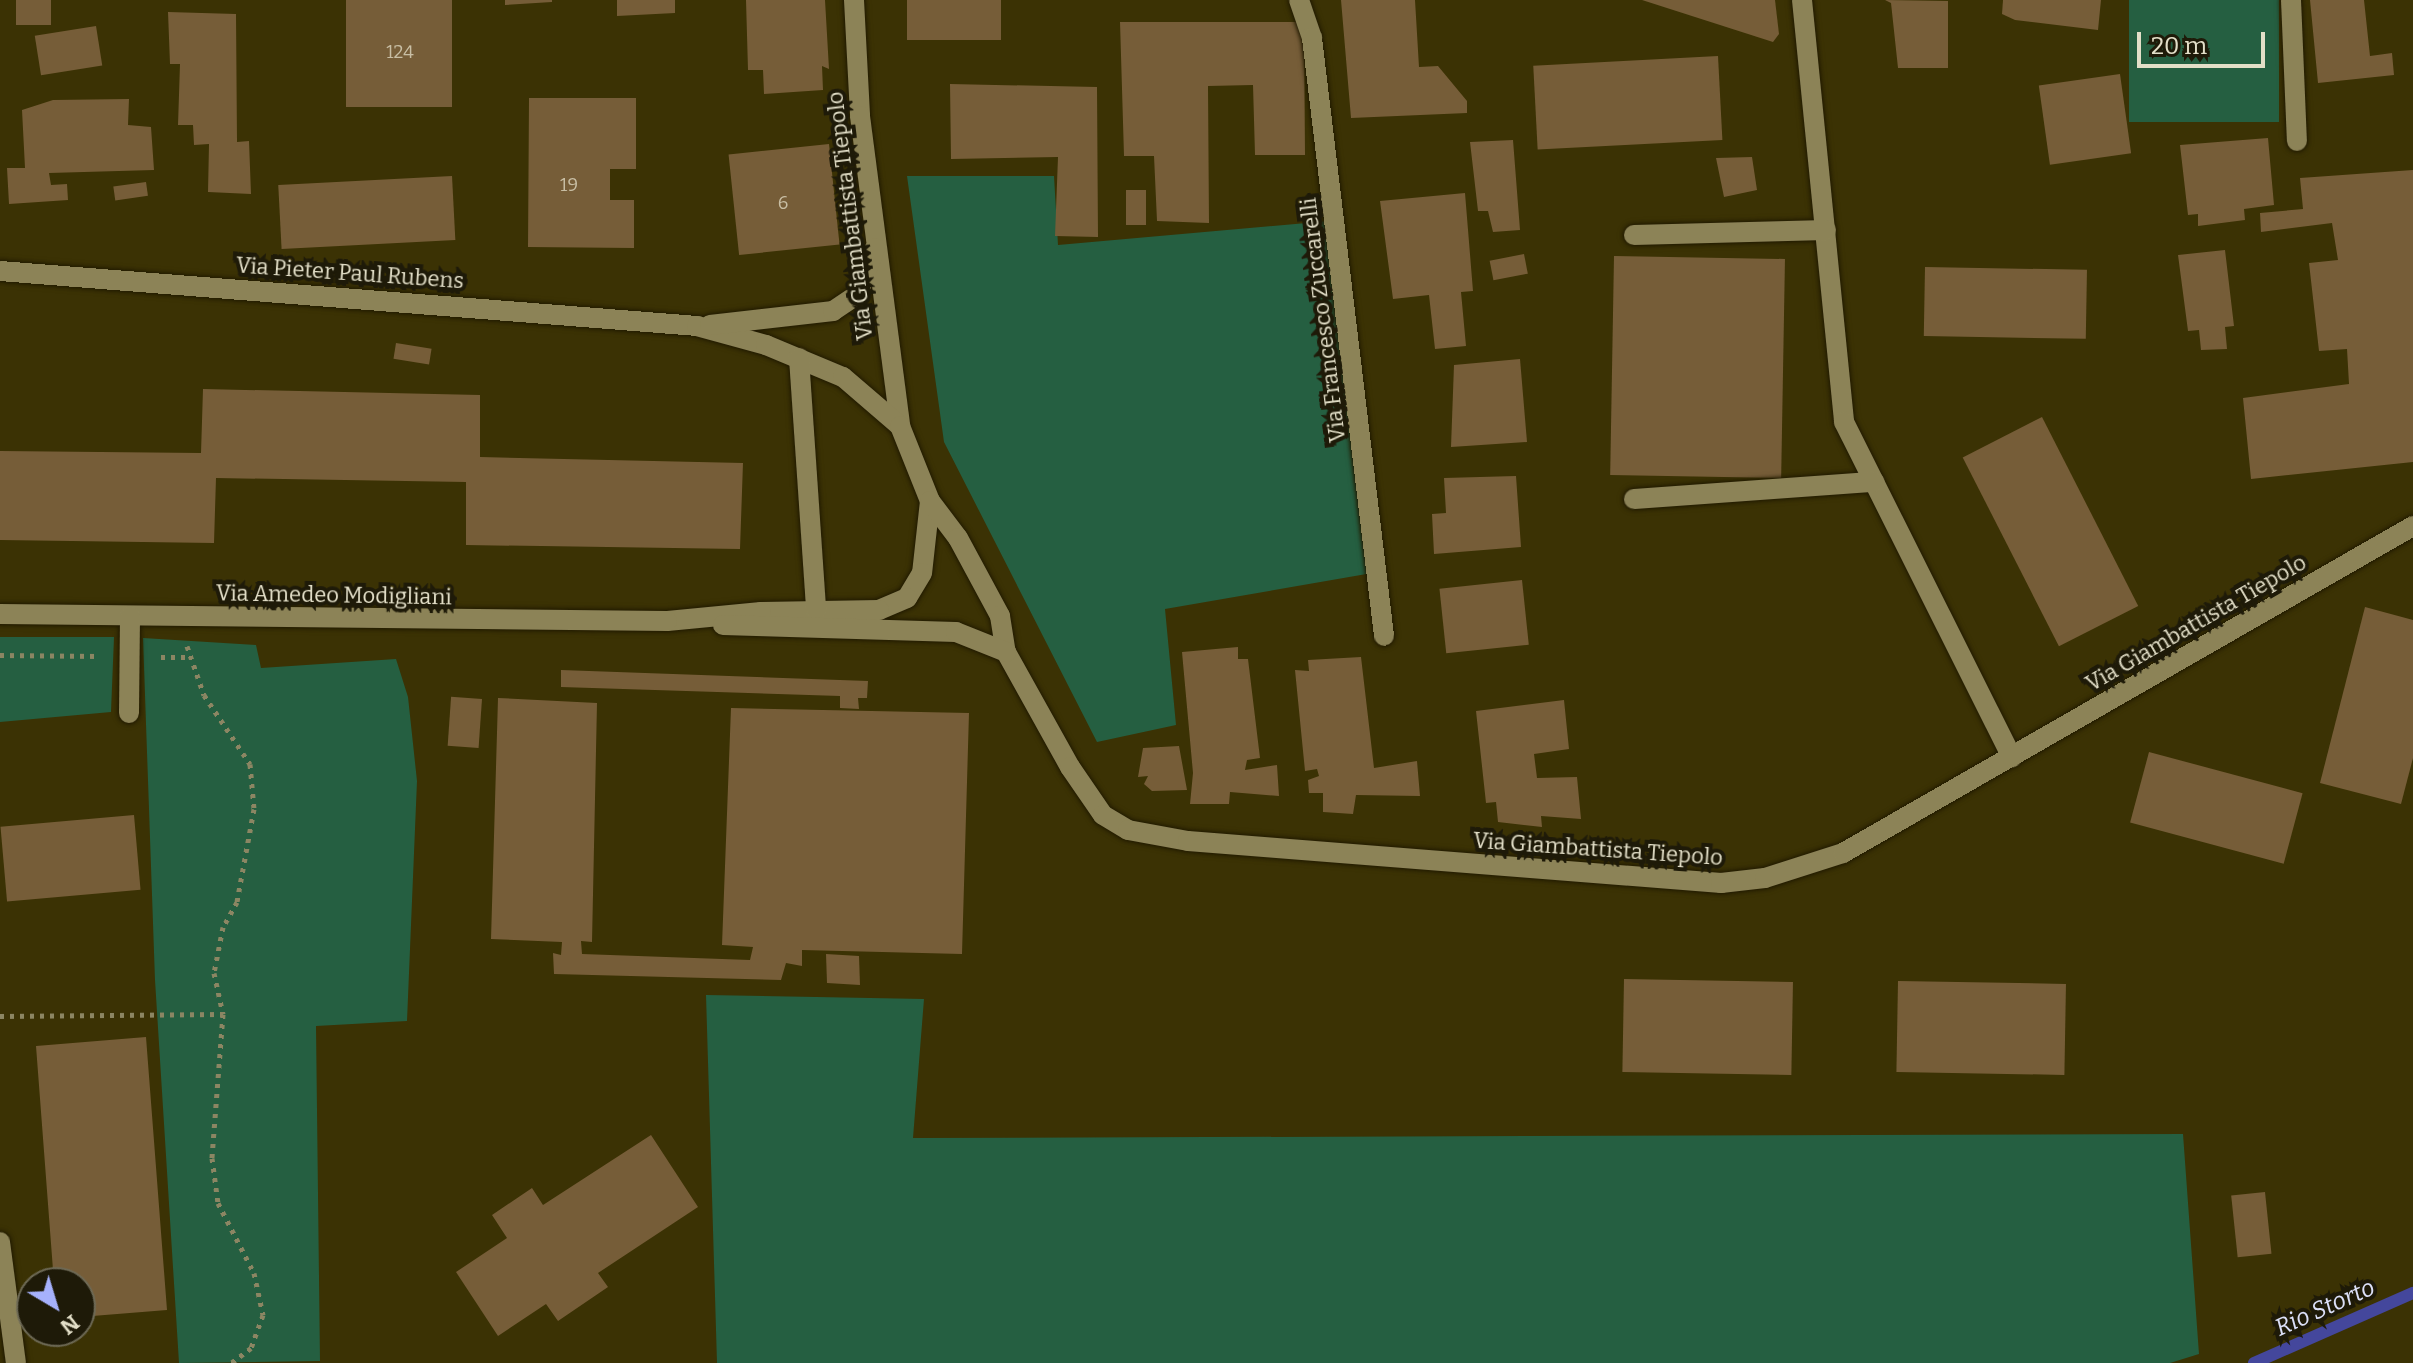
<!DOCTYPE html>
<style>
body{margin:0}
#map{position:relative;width:2413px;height:1363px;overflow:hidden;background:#3b3204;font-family:Bitter,serif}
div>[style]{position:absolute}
.green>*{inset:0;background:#255f41;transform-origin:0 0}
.stream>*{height:12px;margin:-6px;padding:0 6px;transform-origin:6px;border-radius:6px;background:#44479c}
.building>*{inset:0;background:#765d38;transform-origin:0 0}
.path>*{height:5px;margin-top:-2.5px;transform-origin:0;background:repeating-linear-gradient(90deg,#8c8663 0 4px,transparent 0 10px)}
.roads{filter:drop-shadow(0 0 2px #211a00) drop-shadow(0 0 2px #211a00)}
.minor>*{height:20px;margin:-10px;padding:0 10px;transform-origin:10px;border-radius:10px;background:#8c8357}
span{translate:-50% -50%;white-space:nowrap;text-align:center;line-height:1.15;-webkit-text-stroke:8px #1e1a08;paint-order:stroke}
.number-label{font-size:18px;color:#c8bea4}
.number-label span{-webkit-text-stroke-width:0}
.street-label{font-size:22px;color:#e3dfc8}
.water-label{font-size:24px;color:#dce0f8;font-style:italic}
.north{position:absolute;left:16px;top:1267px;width:80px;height:80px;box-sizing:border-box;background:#1e1a08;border:2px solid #6d6955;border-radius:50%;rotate:142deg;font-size:22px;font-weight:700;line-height:32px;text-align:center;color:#e3dfc8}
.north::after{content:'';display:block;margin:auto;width:28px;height:36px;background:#a6b1fc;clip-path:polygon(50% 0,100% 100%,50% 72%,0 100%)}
.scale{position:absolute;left:2137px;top:32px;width:128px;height:36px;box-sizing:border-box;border:4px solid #e3dfc8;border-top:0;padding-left:10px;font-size:24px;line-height:28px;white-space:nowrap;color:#e3dfc8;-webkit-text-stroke:6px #1e1a08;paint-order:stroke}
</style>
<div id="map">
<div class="green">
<div style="left:2129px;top:0;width:150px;height:122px"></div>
<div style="clip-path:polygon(907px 176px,1054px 176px,1058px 245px,1329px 221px,1378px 572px,1165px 609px,1176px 725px,1097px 742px,944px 442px)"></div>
<div style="clip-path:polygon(0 637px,114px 637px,111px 712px,0 722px)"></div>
<div style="clip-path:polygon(143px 638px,256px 645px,261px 668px,396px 659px,408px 697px,417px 781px,407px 1021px,316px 1026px,320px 1361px,179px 1363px,155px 980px)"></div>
<div style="clip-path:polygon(706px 995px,924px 999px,913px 1138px,2183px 1134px,2199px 1354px,2170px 1363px,717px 1363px)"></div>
</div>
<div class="stream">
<div style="left:2254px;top:1363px;width:174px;rotate:-23.8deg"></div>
</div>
<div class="building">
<div style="left:16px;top:0;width:35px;height:25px"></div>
<div style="left:346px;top:0;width:106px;height:107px"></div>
<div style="clip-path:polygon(505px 0,552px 0,552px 2px,505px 5px)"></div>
<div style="clip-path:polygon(617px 0,675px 0,675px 13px,617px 16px)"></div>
<div style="clip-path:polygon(746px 0,825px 0,829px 69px,822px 66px,823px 90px,764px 94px,763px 70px,748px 70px)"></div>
<div style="left:907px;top:0;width:94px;height:40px"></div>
<div style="clip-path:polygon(1341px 0,1415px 0,1419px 67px,1438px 66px,1467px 101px,1467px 113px,1351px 118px)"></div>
<div style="clip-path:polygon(1642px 0,1775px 0,1779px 34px,1773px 42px)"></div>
<div style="clip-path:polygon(1885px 0,1948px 1px,1948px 68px,1898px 68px,1891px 3px)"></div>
<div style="clip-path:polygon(2003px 0,2101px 0,2098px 30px,2015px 20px,2002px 14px)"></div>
<div style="clip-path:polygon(2310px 0,2364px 0,2370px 56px,2392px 53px,2394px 75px,2318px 83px)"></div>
<div style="clip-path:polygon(168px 12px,236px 14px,237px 142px,249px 141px,251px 194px,208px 192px,209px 144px,194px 145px,193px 125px,178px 125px,180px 64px,170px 64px)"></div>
<div style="clip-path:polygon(1120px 22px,1304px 22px,1305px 155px,1255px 155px,1253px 85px,1208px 86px,1209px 223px,1157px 221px,1154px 156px,1124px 156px)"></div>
<div style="left:96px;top:26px;width:40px;height:62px;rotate:81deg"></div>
<div style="left:1718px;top:56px;width:84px;height:185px;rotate:87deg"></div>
<div style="left:2120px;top:74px;width:80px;height:82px;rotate:82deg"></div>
<div style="clip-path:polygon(950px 84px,1097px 87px,1098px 237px,1055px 236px,1058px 157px,951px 159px)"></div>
<div style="clip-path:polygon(529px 98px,636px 98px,636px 169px,610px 169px,610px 200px,634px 200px,634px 248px,528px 247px)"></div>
<div style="clip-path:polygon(129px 99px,128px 125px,151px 127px,154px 170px,49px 173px,51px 185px,67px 184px,68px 200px,9px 204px,7px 168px,25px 168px,22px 110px,53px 100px)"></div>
<div style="clip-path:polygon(2268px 138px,2274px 205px,2244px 209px,2245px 220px,2198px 226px,2198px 214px,2188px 215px,2180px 145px)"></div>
<div style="clip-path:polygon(1513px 140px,1520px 230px,1493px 232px,1488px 211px,1478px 211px,1470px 142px)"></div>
<div style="left:829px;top:144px;width:101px;height:101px;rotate:84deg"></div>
<div style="clip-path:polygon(1752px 157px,1757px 190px,1724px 197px,1716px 158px)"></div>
<div style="clip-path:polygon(2413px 170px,2413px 462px,2251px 479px,2243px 398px,2349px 384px,2347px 349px,2319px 351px,2309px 263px,2338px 260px,2332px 223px,2261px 232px,2260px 213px,2303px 209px,2300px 178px)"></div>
<div style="left:452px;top:176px;width:64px;height:174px;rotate:87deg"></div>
<div style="left:146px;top:182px;width:14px;height:33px;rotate:82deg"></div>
<div style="left:1126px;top:190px;width:20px;height:35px"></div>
<div style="clip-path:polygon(1465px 193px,1473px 291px,1461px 292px,1466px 346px,1435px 349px,1429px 295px,1393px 299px,1380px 201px)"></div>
<div style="clip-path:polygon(2225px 250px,2234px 326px,2225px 327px,2227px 349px,2201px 350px,2199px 330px,2188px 331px,2178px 255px)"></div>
<div style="left:1524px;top:254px;width:20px;height:35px;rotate:79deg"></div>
<div style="left:1614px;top:256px;width:171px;height:219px;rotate:1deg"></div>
<div style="left:1925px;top:267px;width:162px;height:69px;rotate:1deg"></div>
<div style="left:396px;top:343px;width:36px;height:16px;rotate:9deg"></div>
<div style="clip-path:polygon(1520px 359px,1527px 442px,1451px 447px,1454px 365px)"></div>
<div style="clip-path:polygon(203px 389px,480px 395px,480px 457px,743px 463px,740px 549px,466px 545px,466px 482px,216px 478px,214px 543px,0 540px,0 451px,201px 453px)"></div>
<div style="left:2042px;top:417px;width:212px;height:89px;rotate:63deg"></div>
<div style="clip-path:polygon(1516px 476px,1521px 547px,1434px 554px,1432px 514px,1446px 513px,1444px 478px)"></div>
<div style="left:1522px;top:580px;width:65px;height:83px;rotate:84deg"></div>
<div style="clip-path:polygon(2365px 607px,2413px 620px,2413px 758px,2401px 804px,2320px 783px)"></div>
<div style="clip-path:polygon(1238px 647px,1238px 659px,1248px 659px,1260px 758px,1247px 760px,1245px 770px,1277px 765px,1279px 796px,1230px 792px,1229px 804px,1190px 804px,1193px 773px,1182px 652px)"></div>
<div style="clip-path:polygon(1361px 657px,1374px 768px,1417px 761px,1420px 796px,1356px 795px,1353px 814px,1323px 812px,1323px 793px,1309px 793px,1308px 780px,1319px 776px,1317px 769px,1305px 771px,1295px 670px,1309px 671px,1308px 660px)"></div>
<div style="clip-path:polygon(561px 670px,868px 681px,867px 698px,858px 698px,859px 709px,840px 708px,840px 696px,561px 687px)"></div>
<div style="clip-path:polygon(498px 698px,597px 703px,592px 942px,581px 941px,582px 954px,750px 960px,753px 947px,722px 945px,731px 708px,969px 713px,962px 954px,802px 950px,802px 966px,786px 963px,781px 980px,554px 974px,553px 953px,561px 955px,562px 942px,491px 939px)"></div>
<div style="left:482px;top:699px;width:49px;height:31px;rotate:94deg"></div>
<div style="clip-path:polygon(1564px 700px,1569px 749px,1534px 754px,1537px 778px,1577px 777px,1581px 819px,1541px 816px,1542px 827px,1498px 822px,1496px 802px,1486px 803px,1476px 711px)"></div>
<div style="clip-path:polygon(1179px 746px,1187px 790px,1152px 791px,1144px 784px,1148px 776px,1138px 777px,1143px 748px)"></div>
<div style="left:2149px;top:752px;width:159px;height:73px;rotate:15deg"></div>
<div style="left:134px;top:815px;width:75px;height:134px;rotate:85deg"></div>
<div style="clip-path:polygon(826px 954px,859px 956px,860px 985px,827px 983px)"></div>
<div style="left:1624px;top:979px;width:169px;height:93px;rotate:1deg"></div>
<div style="left:1898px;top:981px;width:168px;height:91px;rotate:1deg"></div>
<div style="clip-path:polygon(146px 1037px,167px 1310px,80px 1317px,80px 1283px,54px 1283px,36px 1046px)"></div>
<div style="clip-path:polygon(651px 1135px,698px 1207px,598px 1273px,608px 1287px,558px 1321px,546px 1304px,498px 1336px,456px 1272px,507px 1238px,492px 1215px,532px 1188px,543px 1205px)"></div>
<div style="left:2265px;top:1192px;width:62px;height:34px;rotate:84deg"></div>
</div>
<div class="path">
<div style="left:187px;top:646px;width:52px;rotate:70.9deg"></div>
<div style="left:204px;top:695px;width:83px;rotate:56.3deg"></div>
<div style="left:250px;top:764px;width:45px;rotate:84.9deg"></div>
<div style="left:254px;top:809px;width:95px;rotate:100.4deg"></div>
<div style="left:237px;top:902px;width:29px;rotate:119deg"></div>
<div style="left:223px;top:927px;width:47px;rotate:101.1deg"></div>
<div style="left:214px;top:973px;width:42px;rotate:77.6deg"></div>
<div style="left:223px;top:1014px;width:144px;rotate:94.4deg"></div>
<div style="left:212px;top:1158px;width:45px;rotate:82.4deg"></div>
<div style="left:218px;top:1203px;width:79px;rotate:62.8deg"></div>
<div style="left:254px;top:1273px;width:43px;rotate:77.9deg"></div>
<div style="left:263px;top:1315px;width:35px;rotate:110deg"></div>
<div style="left:251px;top:1348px;width:25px;rotate:143deg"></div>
<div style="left:0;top:655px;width:99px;rotate:0.6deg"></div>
<div style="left:161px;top:657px;width:27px"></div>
<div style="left:0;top:1016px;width:223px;rotate:-0.5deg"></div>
</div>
<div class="roads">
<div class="minor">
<div style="left:854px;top:0;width:116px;rotate:87deg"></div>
<div style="left:860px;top:116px;width:313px;rotate:82.6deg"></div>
<div style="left:1299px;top:0;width:40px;rotate:71.1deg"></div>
<div style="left:1312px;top:38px;width:602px;rotate:83.13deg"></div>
<div style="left:1802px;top:0;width:424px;rotate:84.3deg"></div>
<div style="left:1844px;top:422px;width:375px;rotate:63.4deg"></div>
<div style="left:2291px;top:0;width:141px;rotate:87.6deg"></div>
<div style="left:1634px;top:235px;width:192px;rotate:-1.5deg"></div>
<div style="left:0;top:271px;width:699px;rotate:4.51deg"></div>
<div style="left:697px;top:326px;width:72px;rotate:15.4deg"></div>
<div style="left:766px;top:345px;width:83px;rotate:22.6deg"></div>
<div style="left:843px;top:377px;width:75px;rotate:40.7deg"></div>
<div style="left:900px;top:426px;width:81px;rotate:68.2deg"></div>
<div style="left:930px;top:501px;width:72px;rotate:96.3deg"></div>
<div style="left:922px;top:573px;width:29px;rotate:121deg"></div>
<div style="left:907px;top:598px;width:30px;rotate:157deg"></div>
<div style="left:879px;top:610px;width:118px;rotate:179deg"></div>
<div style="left:761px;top:612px;width:94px;rotate:174.5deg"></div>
<div style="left:667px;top:621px;width:667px;rotate:-179.4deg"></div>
<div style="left:710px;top:325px;width:124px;rotate:-6.5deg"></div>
<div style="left:833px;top:311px;width:30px;rotate:-34deg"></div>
<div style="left:858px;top:294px;width:49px;rotate:-69.7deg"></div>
<div style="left:799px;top:358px;width:253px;rotate:86.1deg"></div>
<div style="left:1634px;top:499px;width:241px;rotate:-4.1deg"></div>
<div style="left:930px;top:501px;width:46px;rotate:52.9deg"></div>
<div style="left:958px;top:538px;width:89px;rotate:61.7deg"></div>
<div style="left:1000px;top:616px;width:36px;rotate:81deg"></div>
<div style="left:1006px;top:652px;width:132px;rotate:60.9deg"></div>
<div style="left:1070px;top:767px;width:58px;rotate:55.5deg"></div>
<div style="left:1103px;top:815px;width:29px;rotate:31deg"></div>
<div style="left:1128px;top:830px;width:61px;rotate:10.4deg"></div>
<div style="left:1188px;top:841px;width:535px;rotate:4.51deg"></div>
<div style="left:1721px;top:883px;width:44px;rotate:-6.5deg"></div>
<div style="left:1765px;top:878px;width:82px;rotate:-17.8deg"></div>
<div style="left:1843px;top:853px;width:657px;rotate:-29.84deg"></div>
<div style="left:723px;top:625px;width:233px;rotate:1.7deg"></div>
<div style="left:956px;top:632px;width:54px;rotate:21.8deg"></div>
<div style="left:129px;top:713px;width:97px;rotate:-89.4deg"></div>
<div style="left:0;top:1242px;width:122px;rotate:82.5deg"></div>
</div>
</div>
<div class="number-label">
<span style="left:400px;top:52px">124</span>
<span style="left:569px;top:185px">19</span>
<span style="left:783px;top:203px">6</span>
</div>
<div class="street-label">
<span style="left:850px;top:216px;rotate:-97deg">Via Giambattista Tiepolo</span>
<span style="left:350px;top:273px;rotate:4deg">Via Pieter Paul Rubens</span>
<span style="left:1323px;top:320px;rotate:-97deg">Via Francesco Zuccarelli</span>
<span style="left:334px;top:595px;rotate:1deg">Via Amedeo Modigliani</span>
<span style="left:2196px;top:623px;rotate:-30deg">Via Giambattista Tiepolo</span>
<span style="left:1598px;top:849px;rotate:4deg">Via Giambattista Tiepolo</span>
</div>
<div class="water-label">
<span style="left:2325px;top:1308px;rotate:-24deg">Rio Storto</span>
</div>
<div class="north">N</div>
<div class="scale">20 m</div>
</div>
